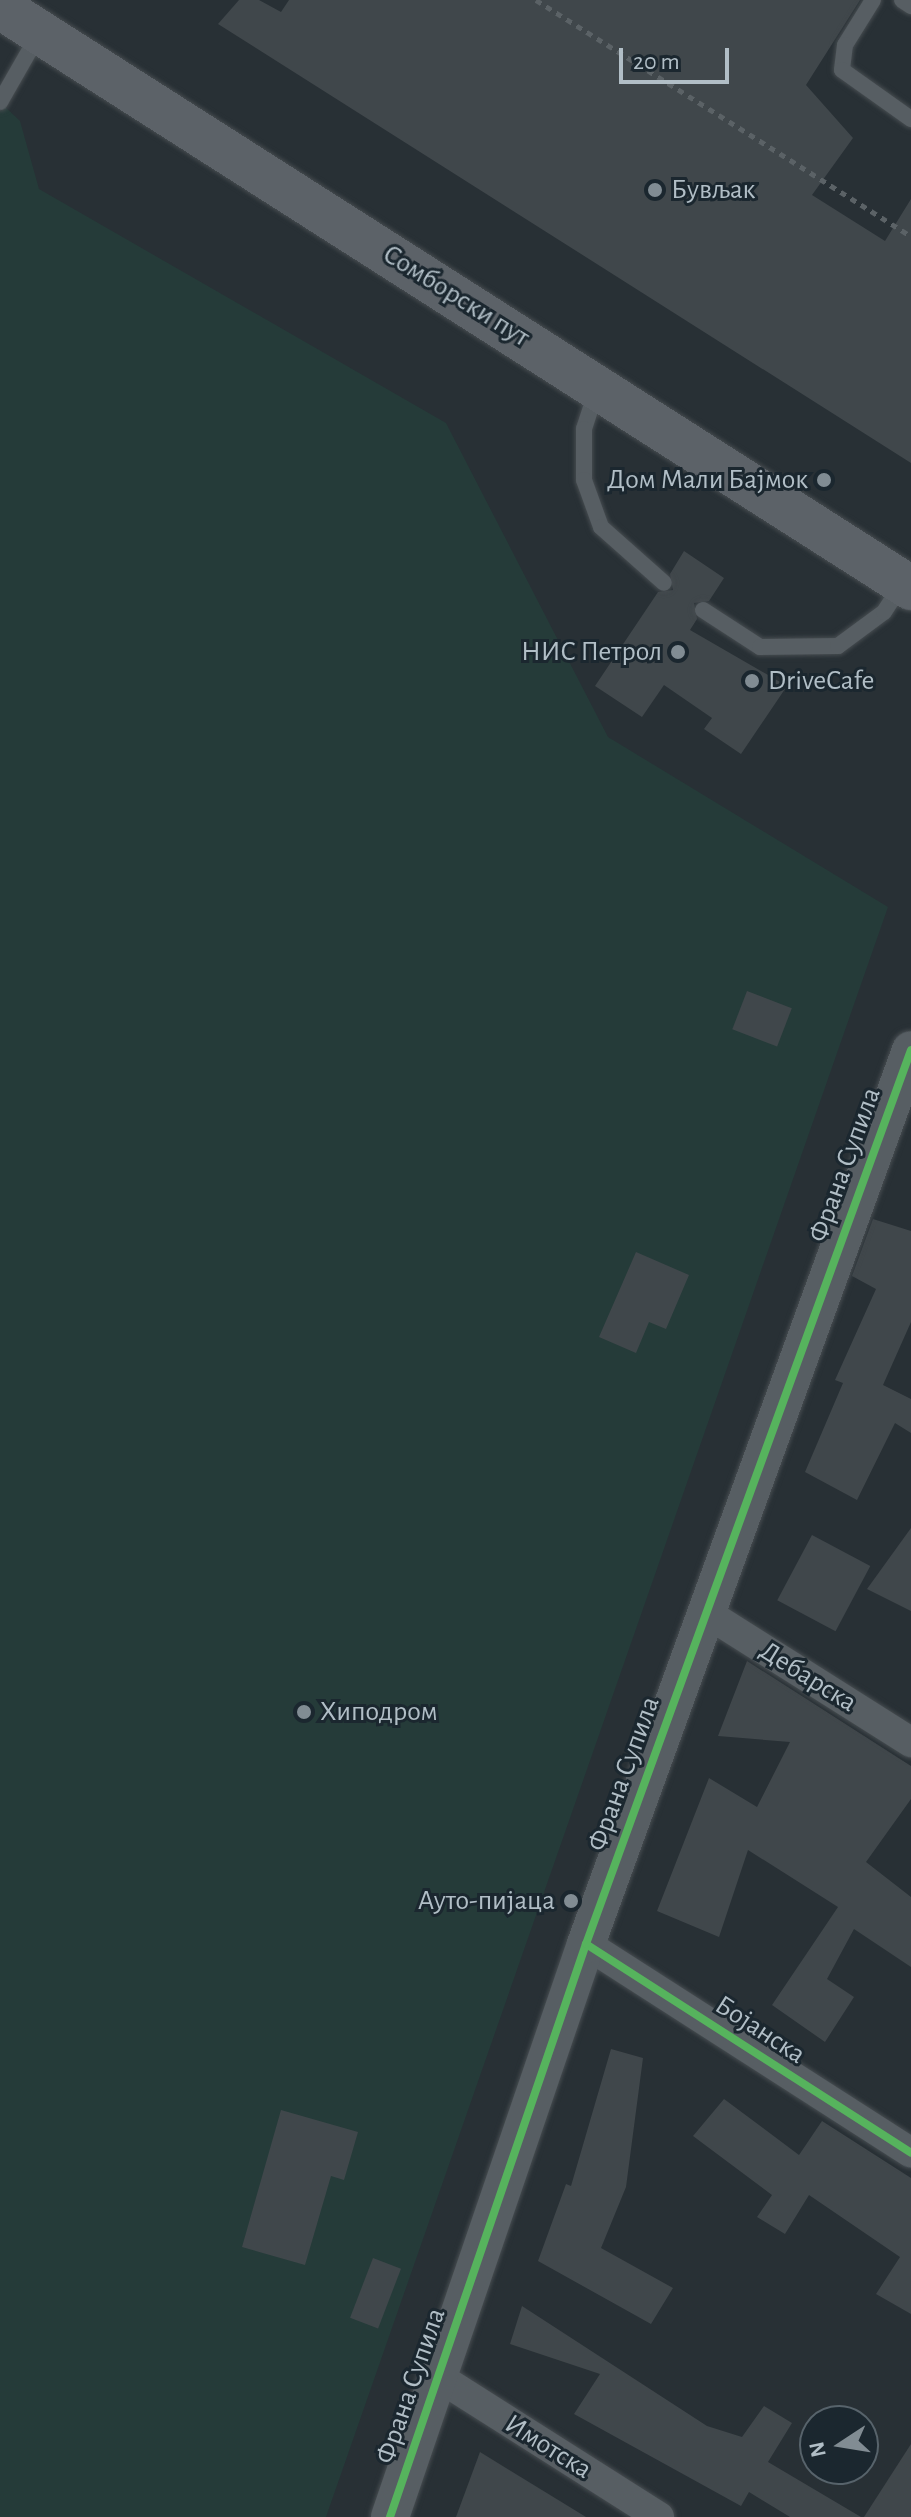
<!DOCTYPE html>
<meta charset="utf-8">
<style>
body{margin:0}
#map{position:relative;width:911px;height:2517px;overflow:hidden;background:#283035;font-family:"Alegreya Sans",sans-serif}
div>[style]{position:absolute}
.green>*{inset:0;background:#253b39}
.building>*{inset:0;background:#40474b;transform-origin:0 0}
.path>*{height:5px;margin-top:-2.5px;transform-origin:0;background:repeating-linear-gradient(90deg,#5b6266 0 6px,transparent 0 12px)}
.roads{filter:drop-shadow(0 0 2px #464c50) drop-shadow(0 0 2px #464c50)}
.service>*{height:16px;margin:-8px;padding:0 8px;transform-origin:8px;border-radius:8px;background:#575e63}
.minor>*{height:30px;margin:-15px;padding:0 15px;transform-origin:15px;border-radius:15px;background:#575e63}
.tertiary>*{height:38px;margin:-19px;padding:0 19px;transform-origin:19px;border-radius:19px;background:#575e63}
.secondary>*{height:44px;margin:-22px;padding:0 22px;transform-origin:22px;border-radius:22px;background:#5c6268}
.cycleway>*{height:8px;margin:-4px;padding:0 4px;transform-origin:4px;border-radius:4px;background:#56b35d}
.dots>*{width:22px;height:22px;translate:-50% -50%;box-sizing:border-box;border:4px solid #1b272f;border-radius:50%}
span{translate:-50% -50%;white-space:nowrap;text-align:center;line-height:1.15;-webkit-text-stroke:6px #1b272f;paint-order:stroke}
.poi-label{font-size:28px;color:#b1bec6}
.left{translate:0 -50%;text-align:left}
.right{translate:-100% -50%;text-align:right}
.street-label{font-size:28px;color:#b1bec6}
.north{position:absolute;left:799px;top:2405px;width:80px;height:80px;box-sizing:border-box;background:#1b272f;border:2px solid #57636b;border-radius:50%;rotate:258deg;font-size:22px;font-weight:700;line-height:32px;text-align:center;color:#b1bec6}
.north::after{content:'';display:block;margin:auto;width:28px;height:36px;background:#818c93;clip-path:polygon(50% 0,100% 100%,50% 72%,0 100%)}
.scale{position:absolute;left:619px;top:48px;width:110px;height:36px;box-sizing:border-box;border:4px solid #b1bec6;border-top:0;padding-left:10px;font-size:24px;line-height:28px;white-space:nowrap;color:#b1bec6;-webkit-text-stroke:6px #1b272f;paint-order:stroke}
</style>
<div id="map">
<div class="green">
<div style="clip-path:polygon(0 102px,20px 121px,39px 189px,446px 423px,608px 737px,888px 907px,326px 2517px,0 2517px)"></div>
</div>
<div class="building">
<div style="clip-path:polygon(239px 0,259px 0,281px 12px,289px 0,860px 0,806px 85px,853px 138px,812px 195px,885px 241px,911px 199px,911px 463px,218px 24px)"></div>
<div style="clip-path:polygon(684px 551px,724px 578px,709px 601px,694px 603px,697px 619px,690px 630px,787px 686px,741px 754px,704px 729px,712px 718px,664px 685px,642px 717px,595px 686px,658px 592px,673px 590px,670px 574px)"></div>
<div style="left:747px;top:991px;width:48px;height:41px;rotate:21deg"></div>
<div style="clip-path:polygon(873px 1219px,911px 1231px,911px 1322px,883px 1385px,911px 1399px,911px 1433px,895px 1423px,857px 1500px,805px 1472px,843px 1383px,835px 1380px,876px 1289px,852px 1276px)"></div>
<div style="clip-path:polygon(636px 1252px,689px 1275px,666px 1329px,649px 1322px,636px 1353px,599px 1337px)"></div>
<div style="clip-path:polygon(911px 1528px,911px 1611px,867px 1589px)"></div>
<div style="left:812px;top:1535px;width:66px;height:74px;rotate:28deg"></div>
<div style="clip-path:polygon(747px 1661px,911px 1766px,911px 1799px,866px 1862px,911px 1897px,911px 1967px,854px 1929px,827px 1979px,854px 1997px,825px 2042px,772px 2005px,838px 1907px,748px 1850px,719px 1937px,657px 1911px,709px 1778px,757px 1807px,790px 1742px,718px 1736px)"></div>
<div style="clip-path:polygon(611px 2049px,643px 2058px,626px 2187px,601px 2248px,673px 2288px,651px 2324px,538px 2261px,566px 2184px,571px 2186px)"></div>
<div style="clip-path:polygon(724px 2099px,799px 2155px,822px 2121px,911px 2178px,911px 2314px,876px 2294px,900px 2257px,809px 2195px,785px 2234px,757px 2217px,772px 2195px,693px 2136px)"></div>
<div style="clip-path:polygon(281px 2110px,358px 2132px,344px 2180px,331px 2176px,305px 2265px,242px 2247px)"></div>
<div style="left:373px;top:2258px;width:30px;height:64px;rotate:21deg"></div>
<div style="clip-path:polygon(522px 2306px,707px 2426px,742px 2437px,764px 2406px,792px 2423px,768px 2462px,861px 2517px,790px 2517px,749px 2492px,741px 2506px,574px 2414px,600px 2374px,510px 2344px)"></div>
<div style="clip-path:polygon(911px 2444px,911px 2517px,864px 2517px)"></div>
<div style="clip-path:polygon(480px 2452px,586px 2517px,456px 2517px)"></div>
</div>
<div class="path">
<div style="left:536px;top:0;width:443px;rotate:32.2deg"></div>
</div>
<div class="roads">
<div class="service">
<div style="left:873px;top:0;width:53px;rotate:121.9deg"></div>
<div style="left:845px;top:45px;width:25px;rotate:97deg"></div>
<div style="left:842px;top:70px;width:85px;rotate:35.4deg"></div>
<div style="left:902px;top:0;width:11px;rotate:34deg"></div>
<div style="left:0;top:102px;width:78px;rotate:-60.2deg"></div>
<div style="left:596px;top:392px;width:39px;rotate:108deg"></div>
<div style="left:584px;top:429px;width:51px;rotate:90deg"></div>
<div style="left:584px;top:480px;width:50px;rotate:70.1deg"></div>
<div style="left:601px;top:527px;width:84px;rotate:41.6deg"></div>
<div style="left:703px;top:610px;width:68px;rotate:33deg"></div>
<div style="left:760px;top:647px;width:78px;rotate:-0.7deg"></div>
<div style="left:838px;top:646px;width:57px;rotate:-36.5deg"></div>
<div style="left:884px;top:612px;width:35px;rotate:-57deg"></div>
</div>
<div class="minor">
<div style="left:705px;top:1612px;width:244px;rotate:32.3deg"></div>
<div style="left:586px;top:1944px;width:386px;rotate:32.7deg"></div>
<div style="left:437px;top:2376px;width:263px;rotate:32.4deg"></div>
</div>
<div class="tertiary">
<div style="left:390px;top:2517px;width:606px;rotate:-71.12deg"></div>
<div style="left:586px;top:1944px;width:951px;rotate:-70.02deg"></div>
</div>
<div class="secondary">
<div style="left:0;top:7px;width:1081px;rotate:32.53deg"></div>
</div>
</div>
<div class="cycleway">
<div style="left:586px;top:1944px;width:386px;rotate:32.7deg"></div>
<div style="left:390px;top:2517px;width:606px;rotate:-71.12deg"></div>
<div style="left:586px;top:1944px;width:951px;rotate:-70.02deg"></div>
</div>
<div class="dots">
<div style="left:655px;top:190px;background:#818c93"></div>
<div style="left:824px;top:480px;background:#818c93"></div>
<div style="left:678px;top:652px;background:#818c93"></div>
<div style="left:752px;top:681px;background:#818c93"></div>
<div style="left:304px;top:1712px;background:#818c93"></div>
<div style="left:571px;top:1901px;background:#818c93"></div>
</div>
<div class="poi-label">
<span class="left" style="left:671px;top:190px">Бувљак</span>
<span class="right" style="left:808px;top:480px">Дом Мали Бајмок</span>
<span class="right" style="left:662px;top:652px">НИС Петрол</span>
<span class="left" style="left:768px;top:681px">DriveCafe</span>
<span class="left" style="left:320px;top:1712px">Хиподром</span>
<span class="right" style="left:555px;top:1901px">Ауто-пијаца</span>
</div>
<div class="street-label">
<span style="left:456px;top:296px;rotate:32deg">Сомборски пут</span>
<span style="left:845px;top:1165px;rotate:-70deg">Франа Супила</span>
<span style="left:808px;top:1677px;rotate:32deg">Дебарска</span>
<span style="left:624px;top:1774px;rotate:-70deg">Франа Супила</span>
<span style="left:760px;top:2030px;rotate:33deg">Бојанска</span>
<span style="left:411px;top:2386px;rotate:-71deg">Франа Супила</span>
<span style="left:548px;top:2447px;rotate:32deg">Имотска</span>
</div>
<div class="north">N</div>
<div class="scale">20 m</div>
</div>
